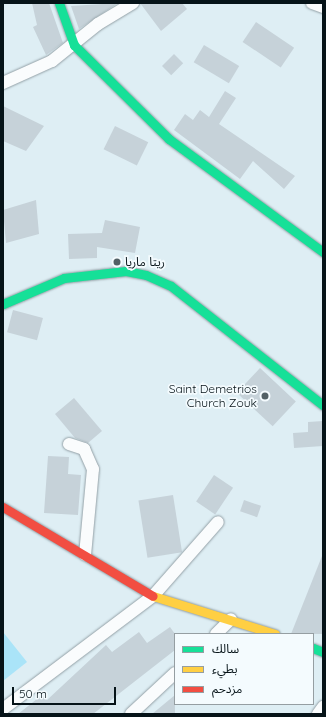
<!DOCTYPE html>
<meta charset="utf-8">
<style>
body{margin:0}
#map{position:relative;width:326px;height:717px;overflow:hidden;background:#deeef4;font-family:Quicksand,"Noto Sans Arabic",sans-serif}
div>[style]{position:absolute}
.green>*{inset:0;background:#aae4f8}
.building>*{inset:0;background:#c6d2d9;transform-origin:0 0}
.roads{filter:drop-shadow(0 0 1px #93a0a6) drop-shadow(0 0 1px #93a0a6)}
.street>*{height:12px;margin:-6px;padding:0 6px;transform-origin:6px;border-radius:6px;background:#fafcfd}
.fast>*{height:9px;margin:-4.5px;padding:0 4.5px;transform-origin:4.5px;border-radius:4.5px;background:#16e098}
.slow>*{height:9px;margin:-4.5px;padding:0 4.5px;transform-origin:4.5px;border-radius:4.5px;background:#ffcf43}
.jam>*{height:9px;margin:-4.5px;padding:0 4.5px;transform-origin:4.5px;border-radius:4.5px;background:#f24e42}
.dots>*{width:11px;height:11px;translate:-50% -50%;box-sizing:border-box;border:2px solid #f4fbfe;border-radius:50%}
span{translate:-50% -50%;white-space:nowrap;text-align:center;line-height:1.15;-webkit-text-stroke:3.5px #f4fbfe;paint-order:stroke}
.poi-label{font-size:12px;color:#061318}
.left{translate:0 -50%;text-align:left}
.right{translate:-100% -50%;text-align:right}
.frame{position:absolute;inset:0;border:4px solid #061318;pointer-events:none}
.legend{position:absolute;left:174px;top:633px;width:140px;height:72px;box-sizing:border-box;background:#f4fbfe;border:1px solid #959ea2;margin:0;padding:5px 7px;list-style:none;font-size:12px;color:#061318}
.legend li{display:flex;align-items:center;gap:8px;height:20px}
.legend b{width:20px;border:1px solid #959ea2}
.scale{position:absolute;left:12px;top:687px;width:104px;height:18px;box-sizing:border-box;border:2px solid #061318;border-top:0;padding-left:5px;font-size:12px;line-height:14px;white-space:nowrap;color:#061318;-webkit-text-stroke:3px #f4fbfe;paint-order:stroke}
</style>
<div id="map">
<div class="green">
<div style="clip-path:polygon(3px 632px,27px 662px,3px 681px)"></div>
</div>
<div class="building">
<div style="clip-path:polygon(32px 3px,49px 3px,63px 43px,46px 55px,33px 27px,37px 25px)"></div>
<div style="clip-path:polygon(118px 3px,79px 29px,71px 6px)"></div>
<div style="clip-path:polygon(140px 3px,182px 3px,187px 9px,161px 31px)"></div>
<div style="left:256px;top:22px;width:46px;height:24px;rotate:34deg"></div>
<div style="left:204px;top:45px;width:41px;height:20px;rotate:31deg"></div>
<div style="left:174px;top:54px;width:13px;height:17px;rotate:45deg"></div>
<div style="clip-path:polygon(225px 91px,236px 98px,219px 124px,295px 176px,284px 189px,253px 161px,240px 179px,174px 130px,185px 114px,193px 120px,200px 110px,209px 117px)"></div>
<div style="clip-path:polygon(3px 106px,44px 126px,26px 151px,3px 141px)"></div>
<div style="left:115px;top:126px;width:37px;height:26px;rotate:26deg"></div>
<div style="clip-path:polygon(36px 200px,39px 234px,6px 243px,3px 210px)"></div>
<div style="clip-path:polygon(105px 220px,140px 227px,135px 253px,97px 247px,97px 258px,69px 259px,68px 234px,102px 233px)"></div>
<div style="left:13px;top:310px;width:31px;height:23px;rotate:15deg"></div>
<div style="left:260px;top:368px;width:49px;height:34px;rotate:43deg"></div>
<div style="clip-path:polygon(74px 398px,102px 431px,88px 443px,75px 438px,55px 414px)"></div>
<div style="clip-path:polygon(323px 421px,323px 446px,294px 448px,293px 433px,308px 432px,308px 422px)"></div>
<div style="clip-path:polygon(48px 456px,69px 457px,68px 474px,81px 475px,78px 515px,44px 513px)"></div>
<div style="left:214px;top:475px;width:23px;height:32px;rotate:34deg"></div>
<div style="left:173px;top:495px;width:58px;height:35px;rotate:81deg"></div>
<div style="left:244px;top:500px;width:18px;height:12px;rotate:19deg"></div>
<div style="clip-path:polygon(322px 556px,323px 634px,291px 634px)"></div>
<div style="clip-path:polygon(170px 627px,175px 634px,175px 650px,93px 714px,18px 714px,42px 695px,47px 700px,106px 645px,112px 652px,139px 632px,147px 643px)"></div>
<div style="clip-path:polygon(175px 695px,175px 714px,152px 714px)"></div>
</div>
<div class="roads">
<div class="street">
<div style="left:312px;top:3px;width:12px;rotate:20deg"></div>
<div style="left:3px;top:83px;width:54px;rotate:-24.2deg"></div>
<div style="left:52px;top:61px;width:59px;rotate:-38.8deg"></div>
<div style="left:98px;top:24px;width:41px;rotate:-31deg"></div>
<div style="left:69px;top:444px;width:16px;rotate:18deg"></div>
<div style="left:84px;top:449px;width:22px;rotate:66deg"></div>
<div style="left:93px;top:469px;width:86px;rotate:95.3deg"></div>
<div style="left:216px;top:634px;width:21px;rotate:-45deg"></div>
<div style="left:3px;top:709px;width:188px;rotate:-37deg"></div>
<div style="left:153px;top:596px;width:98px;rotate:-48.7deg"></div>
<div style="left:131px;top:714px;width:60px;rotate:-43deg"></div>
<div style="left:318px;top:714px;width:9px;rotate:-54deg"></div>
</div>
<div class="fast">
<div style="left:59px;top:3px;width:45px;rotate:70.3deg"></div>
<div style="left:74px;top:45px;width:134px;rotate:44.7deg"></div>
<div style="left:169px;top:139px;width:191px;rotate:36.3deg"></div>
<div style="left:3px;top:304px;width:66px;rotate:-23.1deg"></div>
<div style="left:64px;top:278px;width:62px;rotate:-6.4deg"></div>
<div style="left:126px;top:271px;width:20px;rotate:11deg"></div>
<div style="left:146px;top:275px;width:27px;rotate:24deg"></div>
<div style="left:171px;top:286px;width:193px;rotate:38.1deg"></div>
<div style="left:313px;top:648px;width:11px;rotate:22deg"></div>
</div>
<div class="slow">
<div style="left:153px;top:596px;width:128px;rotate:17.3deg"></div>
</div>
<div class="jam">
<div style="left:3px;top:507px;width:174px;rotate:30.7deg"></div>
</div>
</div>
<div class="dots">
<div style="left:117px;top:262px;background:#526065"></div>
<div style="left:265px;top:396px;background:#526065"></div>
</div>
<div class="poi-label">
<span class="left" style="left:125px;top:262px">ريتا ماريا</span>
<span class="right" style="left:257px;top:396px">Saint Demetrios<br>Church Zouk</span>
</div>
<div class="frame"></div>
<ul class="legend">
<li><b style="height:5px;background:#16e098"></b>سالك</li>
<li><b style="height:5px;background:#ffcf43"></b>بطيء</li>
<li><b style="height:5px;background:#f24e42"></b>مزدحم</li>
</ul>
<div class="scale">50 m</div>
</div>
